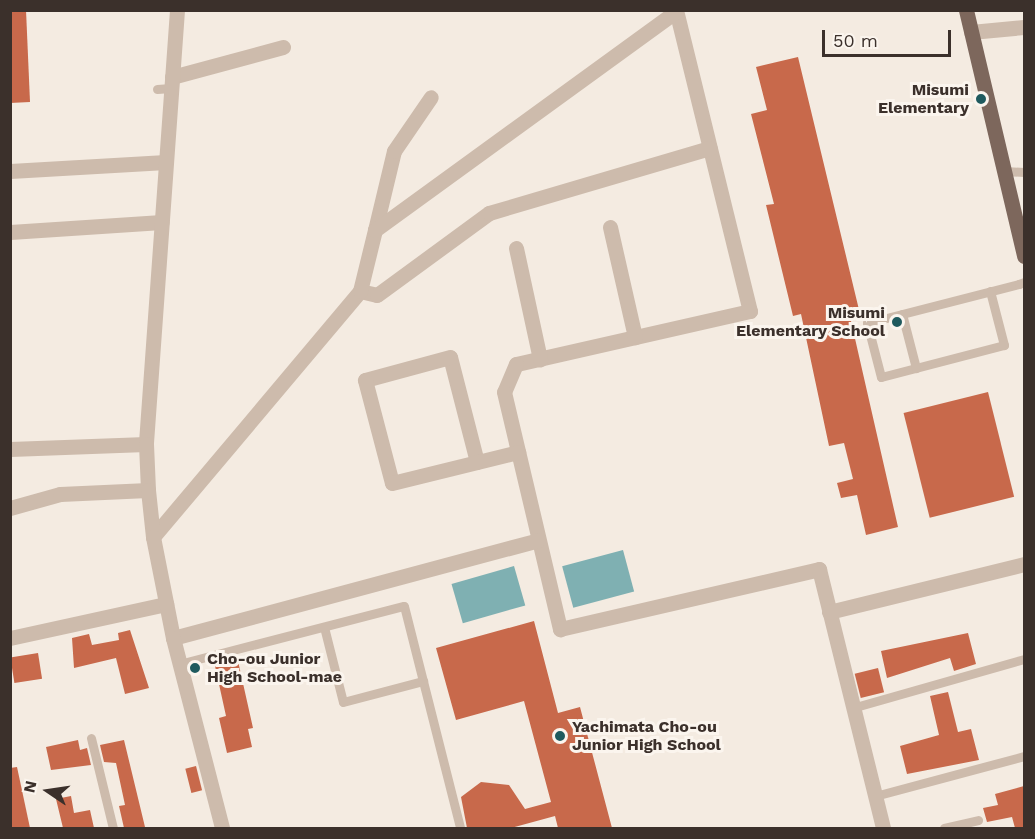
<!DOCTYPE html>
<style>
body{margin:0}
#map{position:relative;width:1035px;height:839px;overflow:hidden;background:#f4ebe1;font-family:"Work Sans",sans-serif}
div>[style]{position:absolute}
.water>*{inset:0;background:#7fb0b2;transform-origin:0 0}
.building>*{inset:0;background:#c8694b;transform-origin:0 0}
.service>*{height:9px;margin:-4.5px;padding:0 4.5px;transform-origin:4.5px;border-radius:4.5px;background:#cdbbac}
.minor>*{height:15px;margin:-7.5px;padding:0 7.5px;transform-origin:7.5px;border-radius:7.5px;background:#cdbbac}
.tertiary>*{height:15px;margin:-7.5px;padding:0 7.5px;transform-origin:7.5px;border-radius:7.5px;background:#cdbbac}
.primary>*{height:15px;margin:-7.5px;padding:0 7.5px;transform-origin:7.5px;border-radius:7.5px;background:#7d675c}
.dots>*{width:16px;height:16px;translate:-50% -50%;box-sizing:border-box;border:3px solid #fbf5ee;border-radius:50%}
span{translate:-50% -50%;white-space:nowrap;text-align:center;line-height:1.15;-webkit-text-stroke:6px #fbf5ee;paint-order:stroke}
.poi-label{font-size:16px;color:#3b302b;font-weight:700}
.right{translate:-100% -50%;text-align:right}
.left{translate:0 -50%;text-align:left}
.frame{position:absolute;inset:0;border:12px solid #3b302b;pointer-events:none}
.north{position:absolute;left:18px;top:761px;width:60px;height:60px;-webkit-text-stroke:4px #fbf5ee;paint-order:stroke;rotate:283deg;font-size:16px;font-weight:700;line-height:24px;text-align:center;color:#3b302b}
.north::after{content:'';display:block;margin:auto;width:21px;height:27px;background:#3b302b;clip-path:polygon(50% 0,100% 100%,50% 72%,0 100%)}
.scale{position:absolute;left:822px;top:30px;width:129px;height:27px;box-sizing:border-box;border:3px solid #3b302b;border-top:0;padding-left:8px;font-size:18px;line-height:21px;white-space:nowrap;color:#3b302b;-webkit-text-stroke:4px #fbf5ee;paint-order:stroke}
</style>
<div id="map">
<div class="water">
<div style="left:623px;top:550px;width:43px;height:63px;rotate:75deg"></div>
<div style="left:514px;top:566px;width:41px;height:65px;rotate:74deg"></div>
</div>
<div class="building">
<div style="clip-path:polygon(10px 10px,26px 10px,30px 102px,10px 103px)"></div>
<div style="clip-path:polygon(798px 57px,861px 318px,851px 321px,898px 527px,866px 535px,857px 495px,841px 498px,837px 483px,853px 479px,844px 443px,829px 446px,801px 314px,793px 316px,766px 205px,774px 204px,751px 114px,767px 110px,756px 67px)"></div>
<div style="left:988px;top:392px;width:108px;height:87px;rotate:76deg"></div>
<div style="clip-path:polygon(534px 621px,558px 713px,580px 707px,612px 828px,558px 828px,555px 816px,511px 828px,467px 828px,461px 797px,481px 782px,509px 785px,525px 809px,551px 802px,524px 701px,456px 720px,436px 648px)"></div>
<div style="clip-path:polygon(130px 630px,149px 688px,125px 694px,116px 658px,74px 668px,72px 638px,89px 634px,92px 645px,119px 640px,118px 633px)"></div>
<div style="clip-path:polygon(968px 633px,976px 664px,954px 671px,950px 658px,887px 678px,881px 651px)"></div>
<div style="left:38px;top:653px;width:26px;height:28px;rotate:81deg"></div>
<div style="clip-path:polygon(238px 661px,253px 728px,248px 729px,252px 747px,227px 753px,219px 718px,226px 716px,215px 666px)"></div>
<div style="left:878px;top:668px;width:25px;height:24px;rotate:76deg"></div>
<div style="clip-path:polygon(948px 692px,958px 732px,971px 729px,979px 760px,907px 774px,900px 746px,939px 735px,930px 696px)"></div>
<div style="clip-path:polygon(78px 740px,80px 750px,87px 748px,91px 765px,51px 770px,46px 747px)"></div>
<div style="clip-path:polygon(124px 740px,145px 827px,138px 828px,124px 828px,119px 806px,125px 805px,116px 763px,104px 762px,100px 745px)"></div>
<div style="left:196px;top:766px;width:25px;height:11px;rotate:76deg"></div>
<div style="clip-path:polygon(17px 767px,30px 828px,10px 828px,10px 768px)"></div>
<div style="clip-path:polygon(1024px 786px,1024px 828px,1015px 828px,1012px 817px,987px 822px,983px 808px,998px 805px,995px 794px)"></div>
<div style="clip-path:polygon(71px 796px,74px 813px,90px 810px,94px 828px,63px 828px,56px 799px)"></div>
</div>
<div class="service">
<div style="left:157px;top:89px;width:14px;rotate:-4deg"></div>
<div style="left:1004px;top:171px;width:20px;rotate:3deg"></div>
<div style="left:990px;top:291px;width:56px;rotate:75.5deg"></div>
<div style="left:1004px;top:345px;width:127px;rotate:165.4deg"></div>
<div style="left:881px;top:377px;width:56px;rotate:-104.5deg"></div>
<div style="left:867px;top:323px;width:157px;rotate:-14.4deg"></div>
<div style="left:1019px;top:284px;width:5px;rotate:-22deg"></div>
<div style="left:902px;top:314px;width:56px;rotate:75.5deg"></div>
<div style="left:324px;top:627px;width:77px;rotate:75.8deg"></div>
<div style="left:343px;top:702px;width:83px;rotate:-14.7deg"></div>
<div style="left:179px;top:664px;width:232px;rotate:-14.5deg"></div>
<div style="left:404px;top:606px;width:229px;rotate:75.8deg"></div>
<div style="left:852px;top:708px;width:179px;rotate:-15.9deg"></div>
<div style="left:91px;top:738px;width:93px;rotate:76.3deg"></div>
<div style="left:875px;top:796px;width:154px;rotate:-15deg"></div>
<div style="left:944px;top:828px;width:35px;rotate:-13deg"></div>
</div>
<div class="minor">
<div style="left:676px;top:10px;width:310px;rotate:76.2deg"></div>
<div style="left:750px;top:311px;width:240px;rotate:167.2deg"></div>
<div style="left:516px;top:364px;width:30px;rotate:113deg"></div>
<div style="left:504px;top:392px;width:244px;rotate:76.7deg"></div>
<div style="left:560px;top:629px;width:266px;rotate:-13deg"></div>
<div style="left:819px;top:569px;width:267px;rotate:76.1deg"></div>
<div style="left:971px;top:32px;width:53px;rotate:-5.4deg"></div>
<div style="left:172px;top:77px;width:115px;rotate:-15.1deg"></div>
<div style="left:10px;top:171px;width:156px;rotate:-3.3deg"></div>
<div style="left:610px;top:227px;width:113px;rotate:77.2deg"></div>
<div style="left:375px;top:230px;width:81px;rotate:-76.5deg"></div>
<div style="left:394px;top:151px;width:65px;rotate:-55.6deg"></div>
<div style="left:10px;top:232px;width:152px;rotate:-3.8deg"></div>
<div style="left:516px;top:248px;width:114px;rotate:77.8deg"></div>
<div style="left:360px;top:291px;width:17px;rotate:13deg"></div>
<div style="left:377px;top:295px;width:139px;rotate:-36.2deg"></div>
<div style="left:489px;top:213px;width:230px;rotate:-16.4deg"></div>
<div style="left:10px;top:449px;width:136px;rotate:-2.1deg"></div>
<div style="left:477px;top:462px;width:108px;rotate:-104.4deg"></div>
<div style="left:450px;top:357px;width:88px;rotate:164.9deg"></div>
<div style="left:365px;top:380px;width:106px;rotate:75.3deg"></div>
<div style="left:392px;top:483px;width:130px;rotate:-13.8deg"></div>
<div style="left:10px;top:508px;width:52px;rotate:-15.6deg"></div>
<div style="left:60px;top:494px;width:88px;rotate:-2.6deg"></div>
<div style="left:153px;top:537px;width:322px;rotate:-49.9deg"></div>
<div style="left:360px;top:291px;width:63px;rotate:-76.2deg"></div>
<div style="left:375px;top:230px;width:372px;rotate:-36deg"></div>
<div style="left:829px;top:612px;width:201px;rotate:-13.8deg"></div>
<div style="left:10px;top:638px;width:160px;rotate:-12.3deg"></div>
<div style="left:173px;top:638px;width:378px;rotate:-15deg"></div>
</div>
<div class="tertiary">
<div style="left:177px;top:10px;width:435px;rotate:94.1deg"></div>
<div style="left:146px;top:444px;width:46px;rotate:87.5deg"></div>
<div style="left:148px;top:490px;width:47px;rotate:83.9deg"></div>
<div style="left:153px;top:537px;width:103px;rotate:78.8deg"></div>
<div style="left:173px;top:638px;width:196px;rotate:75.5deg"></div>
</div>
<div class="primary">
<div style="left:966px;top:10px;width:253px;rotate:76.7deg"></div>
</div>
<div class="dots">
<div style="left:981px;top:99px;background:#1f5a5e"></div>
<div style="left:897px;top:322px;background:#1f5a5e"></div>
<div style="left:195px;top:668px;background:#1f5a5e"></div>
<div style="left:560px;top:736px;background:#1f5a5e"></div>
</div>
<div class="poi-label">
<span class="right" style="left:969px;top:99px">Misumi<br>Elementary</span>
<span class="right" style="left:885px;top:322px">Misumi<br>Elementary School</span>
<span class="left" style="left:207px;top:668px">Cho-ou Junior<br>High School-mae</span>
<span class="left" style="left:572px;top:736px">Yachimata Cho-ou<br>Junior High School</span>
</div>
<div class="frame"></div>
<div class="north">N</div>
<div class="scale">50 m</div>
</div>
